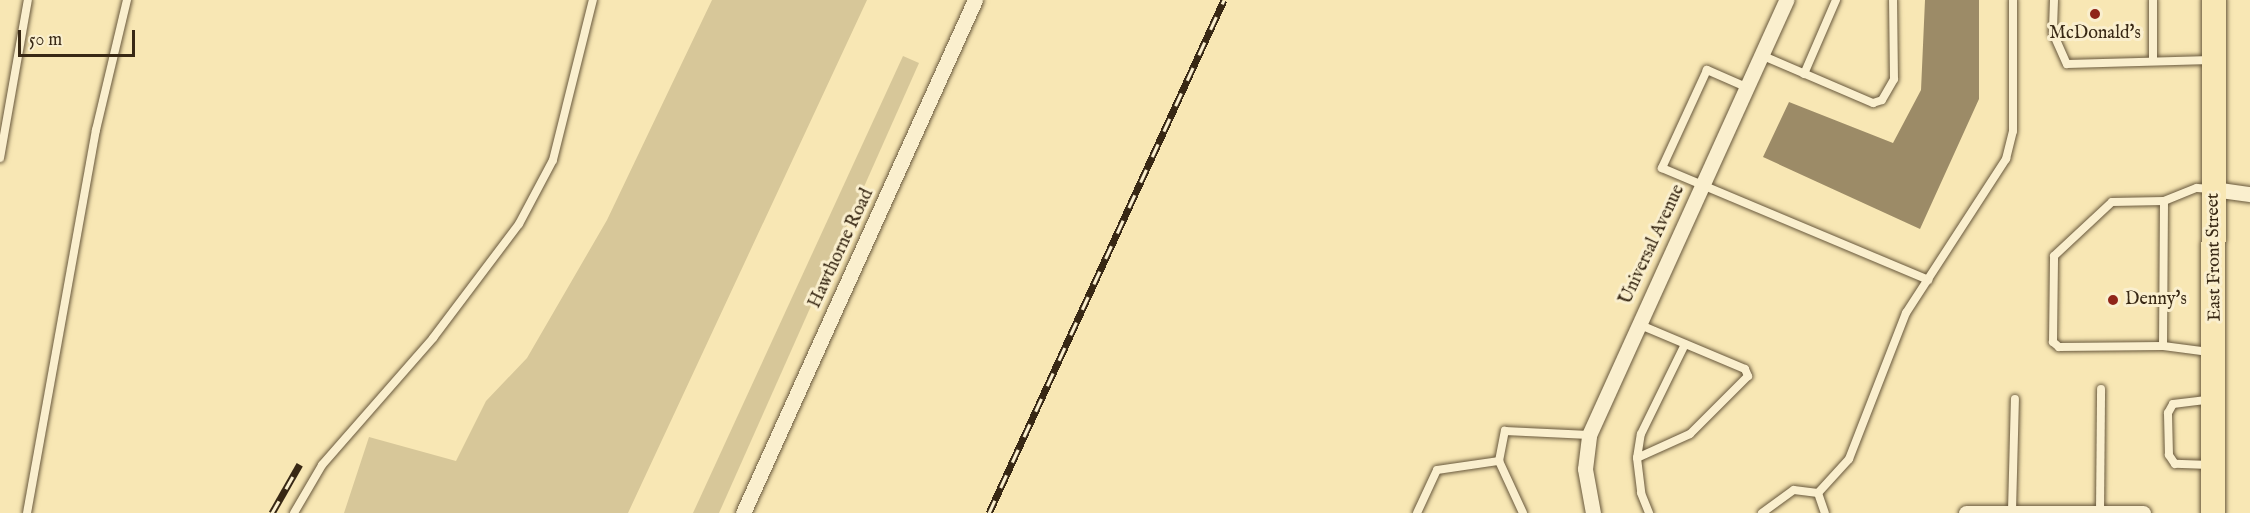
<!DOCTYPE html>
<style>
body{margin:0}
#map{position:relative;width:2250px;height:513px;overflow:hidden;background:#f8e7b4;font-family:"IM FELL English",serif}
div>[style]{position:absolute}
.green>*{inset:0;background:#d7c799}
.building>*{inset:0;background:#9c8b67}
.roads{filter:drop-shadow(0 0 2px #68583c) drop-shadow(0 0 2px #68583c)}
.service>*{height:8px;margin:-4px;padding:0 4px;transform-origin:4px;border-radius:4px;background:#faefce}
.minor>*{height:15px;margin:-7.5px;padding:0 7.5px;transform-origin:7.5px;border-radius:7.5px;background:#faefce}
.primary>*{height:24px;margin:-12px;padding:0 12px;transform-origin:12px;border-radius:12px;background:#f8e7b4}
.rail>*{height:7px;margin-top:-3.5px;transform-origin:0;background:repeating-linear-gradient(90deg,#faefce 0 14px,#382814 0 28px);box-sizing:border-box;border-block:2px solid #382814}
.dots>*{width:16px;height:16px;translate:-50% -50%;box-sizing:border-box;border:3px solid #faefce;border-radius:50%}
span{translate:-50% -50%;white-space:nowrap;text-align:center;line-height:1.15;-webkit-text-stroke:6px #faefce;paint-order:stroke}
.poi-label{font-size:18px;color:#382814}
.left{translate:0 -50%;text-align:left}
.street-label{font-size:18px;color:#382814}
.scale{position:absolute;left:18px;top:30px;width:117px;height:27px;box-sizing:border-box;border:3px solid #382814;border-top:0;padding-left:8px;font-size:18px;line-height:21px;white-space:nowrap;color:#382814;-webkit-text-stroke:4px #faefce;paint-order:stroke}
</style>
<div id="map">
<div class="green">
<div style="clip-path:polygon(712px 0,867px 0,628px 513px,344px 513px,369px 437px,456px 461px,486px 401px,527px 358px,607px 220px)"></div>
<div style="clip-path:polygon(903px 56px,919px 63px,719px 513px,693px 513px)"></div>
</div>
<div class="building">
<div style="clip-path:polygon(1925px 0,1979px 0,1979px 99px,1920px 229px,1763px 157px,1789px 102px,1893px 143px,1921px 90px)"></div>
</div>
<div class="roads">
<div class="service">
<div style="left:2054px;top:0;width:33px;rotate:92deg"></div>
<div style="left:2053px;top:33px;width:34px;rotate:66deg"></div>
<div style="left:2067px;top:64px;width:144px;rotate:-1.6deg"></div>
<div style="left:1761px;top:55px;width:122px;rotate:23.2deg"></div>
<div style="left:1873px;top:103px;width:9px;rotate:-18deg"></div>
<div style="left:1882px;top:100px;width:24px;rotate:-60deg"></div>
<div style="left:1894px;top:79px;width:79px;rotate:-90.7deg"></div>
<div style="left:2153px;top:61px;width:61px;rotate:-90deg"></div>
<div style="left:1804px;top:74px;width:81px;rotate:-66.6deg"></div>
<div style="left:1746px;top:87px;width:43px;rotate:-156.4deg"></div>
<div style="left:1707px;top:70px;width:108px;rotate:114.7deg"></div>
<div style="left:1662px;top:168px;width:289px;rotate:22.8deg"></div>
<div style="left:0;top:158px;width:160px;rotate:-80deg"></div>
<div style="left:1638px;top:324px;width:116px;rotate:22.8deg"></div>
<div style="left:1745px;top:369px;width:8px;rotate:67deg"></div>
<div style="left:1748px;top:376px;width:82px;rotate:135deg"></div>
<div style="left:1690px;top:434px;width:58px;rotate:155.6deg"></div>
<div style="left:1637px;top:458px;width:35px;rotate:83deg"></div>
<div style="left:1641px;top:493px;width:22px;rotate:68deg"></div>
<div style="left:2163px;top:346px;width:145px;rotate:-89.6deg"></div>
<div style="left:2209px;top:352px;width:46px;rotate:-172.6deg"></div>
<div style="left:2163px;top:346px;width:104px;rotate:179.4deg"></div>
<div style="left:2059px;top:347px;width:8px;rotate:-140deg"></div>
<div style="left:2053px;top:342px;width:86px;rotate:-89.3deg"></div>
<div style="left:2054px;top:256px;width:79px;rotate:-43deg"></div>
<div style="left:2112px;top:202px;width:52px;rotate:-1.1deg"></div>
<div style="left:2164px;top:201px;width:35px;rotate:-22deg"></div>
<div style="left:2197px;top:188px;width:15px;rotate:4deg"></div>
<div style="left:1637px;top:458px;width:24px;rotate:-81deg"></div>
<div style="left:1641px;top:434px;width:100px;rotate:-63.9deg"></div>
<div style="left:2210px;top:465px;width:35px;rotate:-178deg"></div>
<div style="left:2175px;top:464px;width:11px;rotate:-124deg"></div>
<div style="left:2169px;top:455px;width:42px;rotate:-91.4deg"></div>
<div style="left:2168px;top:413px;width:10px;rotate:-61deg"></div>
<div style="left:2173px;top:404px;width:38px;rotate:-7deg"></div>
<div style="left:1818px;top:493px;width:46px;rotate:-47.6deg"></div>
<div style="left:1849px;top:459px;width:157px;rotate:-68.7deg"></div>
<div style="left:1906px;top:313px;width:184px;rotate:-57deg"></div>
<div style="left:2006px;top:159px;width:29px;rotate:-76deg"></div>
<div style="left:2013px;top:131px;width:131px;rotate:-90deg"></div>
<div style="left:2012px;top:511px;width:112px;rotate:-88.5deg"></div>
<div style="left:2100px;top:512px;width:123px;rotate:-89.5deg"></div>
<div style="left:27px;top:513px;width:389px;rotate:-79.8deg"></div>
<div style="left:96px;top:130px;width:134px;rotate:-76.6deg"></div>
<div style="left:294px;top:513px;width:56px;rotate:-59.7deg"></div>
<div style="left:322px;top:465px;width:169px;rotate:-48.8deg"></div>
<div style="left:433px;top:338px;width:143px;rotate:-53deg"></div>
<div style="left:519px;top:224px;width:72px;rotate:-62deg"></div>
<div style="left:553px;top:160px;width:165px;rotate:-76deg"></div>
<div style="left:1417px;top:513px;width:47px;rotate:-65.1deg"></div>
<div style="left:1437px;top:470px;width:63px;rotate:-8.3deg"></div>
<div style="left:1523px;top:513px;width:57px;rotate:-114.8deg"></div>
<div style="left:1499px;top:461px;width:31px;rotate:-79deg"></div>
<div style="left:1505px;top:431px;width:84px;rotate:2.7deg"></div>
<div style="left:1762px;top:513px;width:39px;rotate:-36deg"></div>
<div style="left:1794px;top:490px;width:24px;rotate:7deg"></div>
<div style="left:1818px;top:493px;width:21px;rotate:71deg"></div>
</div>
<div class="minor">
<div style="left:2213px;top:189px;width:37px;rotate:8deg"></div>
<div style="left:743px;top:513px;width:563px;rotate:-65.67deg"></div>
<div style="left:1593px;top:513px;width:45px;rotate:-100.3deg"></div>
<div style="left:1585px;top:469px;width:34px;rotate:-83deg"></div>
<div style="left:1589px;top:435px;width:478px;rotate:-65.6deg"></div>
<div style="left:1966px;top:513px;width:177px"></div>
</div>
<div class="primary">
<div style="left:2213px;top:513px;width:513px;rotate:-89.89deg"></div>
</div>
</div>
<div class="rail">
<div style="left:272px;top:513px;width:56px;rotate:-60.3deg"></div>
<div style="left:989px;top:513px;width:564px;rotate:-65.39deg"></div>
</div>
<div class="dots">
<div style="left:2095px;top:14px;background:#8f2418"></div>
<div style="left:2113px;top:300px;background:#8f2418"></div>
</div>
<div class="poi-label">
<span style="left:2095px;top:34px">McDonald's</span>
<span class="left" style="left:2125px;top:300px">Denny's</span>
</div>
<div class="street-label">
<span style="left:1653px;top:245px;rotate:-65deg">Universal Avenue</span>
<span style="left:842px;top:249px;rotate:-65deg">Hawthorne Road</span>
<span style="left:2215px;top:257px;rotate:-91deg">East Front Street</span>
</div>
<div class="scale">50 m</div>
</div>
